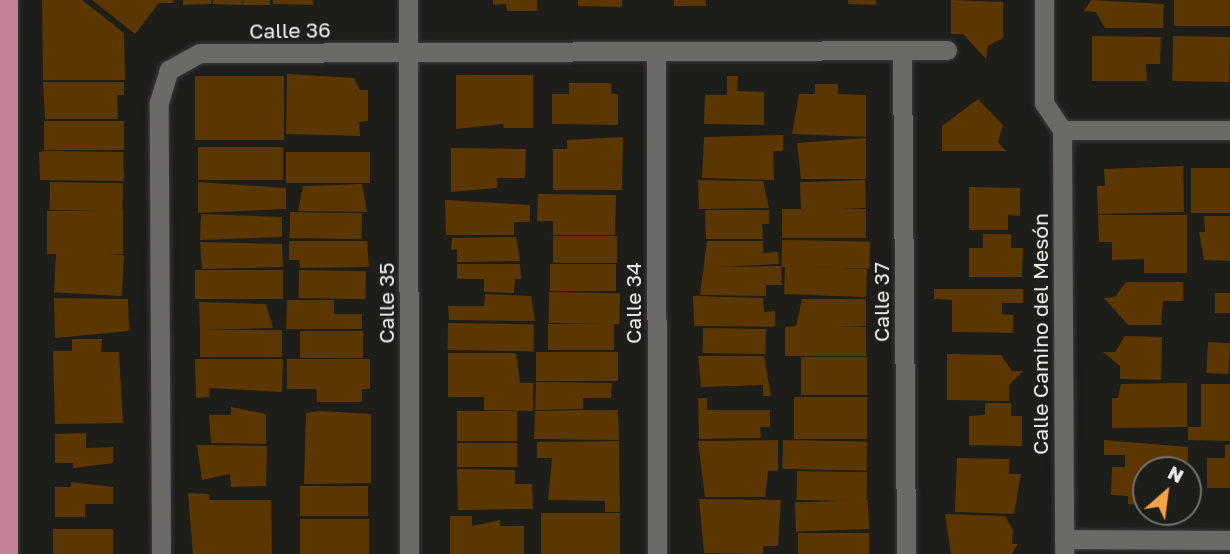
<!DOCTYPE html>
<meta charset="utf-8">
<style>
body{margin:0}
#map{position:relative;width:1230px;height:554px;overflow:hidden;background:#1d1d1a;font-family:"Golos Text",sans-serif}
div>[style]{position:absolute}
.building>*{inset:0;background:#5b3600;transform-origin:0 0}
.roads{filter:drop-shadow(0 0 2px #3b3a39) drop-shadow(0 0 2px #3b3a39)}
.minor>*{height:19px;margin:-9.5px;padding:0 9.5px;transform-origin:9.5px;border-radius:9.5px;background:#6b6a67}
.primary>*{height:19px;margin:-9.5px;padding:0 9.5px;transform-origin:9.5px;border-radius:9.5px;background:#c38195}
span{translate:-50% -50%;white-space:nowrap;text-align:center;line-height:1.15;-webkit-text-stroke:5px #1d1d1a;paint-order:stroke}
.street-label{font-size:21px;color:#efefed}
.north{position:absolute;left:1132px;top:456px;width:70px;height:70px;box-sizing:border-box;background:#1d1d1a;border:2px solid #71716e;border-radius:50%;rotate:28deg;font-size:19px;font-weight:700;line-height:28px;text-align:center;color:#efefed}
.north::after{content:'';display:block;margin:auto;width:24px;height:32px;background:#f7a149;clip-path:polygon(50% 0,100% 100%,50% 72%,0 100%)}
</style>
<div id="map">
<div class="building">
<div style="clip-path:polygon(42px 0,82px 0,124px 33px,125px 80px,43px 80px)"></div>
<div style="clip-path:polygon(92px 0,173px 0,174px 3px,159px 3px,135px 34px)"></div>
<div style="clip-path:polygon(183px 0,212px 0,211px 4px,183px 5px)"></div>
<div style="clip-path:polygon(213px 0,242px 0,242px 5px,213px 4px)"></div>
<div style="left:243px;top:0;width:27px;height:5px"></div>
<div style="clip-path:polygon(273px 0,313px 0,313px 5px,273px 4px)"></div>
<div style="clip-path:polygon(493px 0,537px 0,537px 11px,507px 11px,506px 4px,493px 5px)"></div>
<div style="clip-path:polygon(578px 0,622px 0,622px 7px,578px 6px)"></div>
<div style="left:674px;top:0;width:32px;height:6px"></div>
<div style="clip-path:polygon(848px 0,876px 0,876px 5px,848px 4px)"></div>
<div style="clip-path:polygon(951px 0,1003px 2px,1003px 38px,988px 46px,986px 59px,963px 34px,951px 34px)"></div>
<div style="clip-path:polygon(1091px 0,1164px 4px,1163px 28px,1105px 28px,1096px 12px,1084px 11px)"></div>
<div style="left:1174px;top:0;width:56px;height:26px"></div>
<div style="clip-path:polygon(1092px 36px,1161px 37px,1160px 64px,1146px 64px,1147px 81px,1092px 81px)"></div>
<div style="left:1173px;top:36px;width:57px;height:45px;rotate:1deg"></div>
<div style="clip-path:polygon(287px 74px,354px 78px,360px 90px,368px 90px,368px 121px,359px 122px,360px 136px,286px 134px)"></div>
<div style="clip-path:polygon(456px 75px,533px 75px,533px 128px,504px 128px,503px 124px,456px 129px)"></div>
<div style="left:195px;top:76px;width:89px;height:64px"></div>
<div style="clip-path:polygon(727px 76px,738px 76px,737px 91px,764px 92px,764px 125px,704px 124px,705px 95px,727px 95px)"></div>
<div style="clip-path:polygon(43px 82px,124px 82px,124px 95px,117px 95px,118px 119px,45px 119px)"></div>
<div style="clip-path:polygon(569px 83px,611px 83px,611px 94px,618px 94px,618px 125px,552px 124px,552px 94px,569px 94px)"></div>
<div style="clip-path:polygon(815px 84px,838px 84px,838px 94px,866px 95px,866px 137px,792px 134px,799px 94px,815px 94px)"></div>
<div style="clip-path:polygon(978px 99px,1003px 125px,998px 142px,1006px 151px,942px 151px,942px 126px)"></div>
<div style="left:44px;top:121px;width:80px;height:29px"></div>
<div style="clip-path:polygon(783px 135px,783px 151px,773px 151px,774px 180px,702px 178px,704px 137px)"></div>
<div style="clip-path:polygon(623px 137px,622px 190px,553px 190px,553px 149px,567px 149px,567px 140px)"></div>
<div style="clip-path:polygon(866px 138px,866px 179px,801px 179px,797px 143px)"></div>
<div style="left:198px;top:147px;width:85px;height:33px"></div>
<div style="clip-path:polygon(451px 148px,526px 149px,525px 178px,497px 178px,497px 188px,451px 192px)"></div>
<div style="clip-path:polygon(45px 151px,123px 152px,124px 181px,40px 180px,39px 152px)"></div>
<div style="left:286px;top:152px;width:84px;height:31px"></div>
<div style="clip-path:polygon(1183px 166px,1184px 212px,1098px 214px,1097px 186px,1105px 186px,1104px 169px)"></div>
<div style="left:1191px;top:168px;width:39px;height:45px"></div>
<div style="clip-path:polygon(698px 180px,763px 181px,769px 208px,699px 209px)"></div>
<div style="left:865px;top:180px;width:28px;height:65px;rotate:88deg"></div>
<div style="left:50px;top:182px;width:73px;height:28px;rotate:1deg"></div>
<div style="clip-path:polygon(198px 182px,286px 188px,286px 209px,198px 213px)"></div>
<div style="clip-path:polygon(362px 184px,367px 212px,298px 211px,303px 186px)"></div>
<div style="clip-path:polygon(969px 187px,1020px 188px,1020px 216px,1008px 215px,1008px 230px,969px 230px)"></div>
<div style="clip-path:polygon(538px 194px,616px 195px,615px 235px,553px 235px,553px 221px,537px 221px)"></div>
<div style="clip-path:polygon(445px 200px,530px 205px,530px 222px,514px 222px,514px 235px,446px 235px)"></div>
<div style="left:782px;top:209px;width:84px;height:29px"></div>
<div style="clip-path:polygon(705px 210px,769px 210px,769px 224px,762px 224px,763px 239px,706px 239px)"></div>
<div style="left:47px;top:211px;width:76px;height:43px"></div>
<div style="left:290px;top:212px;width:72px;height:26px;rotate:1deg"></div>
<div style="clip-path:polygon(201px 214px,282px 217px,282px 237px,200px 240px)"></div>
<div style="clip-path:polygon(1098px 215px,1187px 215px,1187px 273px,1144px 273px,1144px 259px,1112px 260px,1112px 242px,1099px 242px)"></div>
<div style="clip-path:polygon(1204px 216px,1230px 216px,1230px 261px,1204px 260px,1199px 232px,1205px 232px)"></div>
<div style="clip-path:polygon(983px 234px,1011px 234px,1011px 248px,1023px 248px,1022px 277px,969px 277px,969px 248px,983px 248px)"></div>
<div style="left:553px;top:236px;width:64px;height:27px"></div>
<div style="clip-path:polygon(516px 237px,520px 261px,457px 262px,457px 249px,451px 250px,452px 238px)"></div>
<div style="left:782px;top:240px;width:88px;height:27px;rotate:1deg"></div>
<div style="clip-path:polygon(289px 241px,367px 241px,369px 267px,300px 268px,299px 260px,289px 260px)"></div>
<div style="clip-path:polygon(707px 241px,763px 241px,763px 253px,778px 252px,779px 264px,716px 267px,781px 266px,782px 285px,766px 285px,766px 296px,700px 295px)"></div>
<div style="clip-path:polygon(200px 242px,282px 244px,283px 267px,202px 269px)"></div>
<div style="left:124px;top:255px;width:41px;height:68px;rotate:93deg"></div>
<div style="clip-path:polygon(457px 264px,520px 264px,521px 279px,515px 279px,514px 293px,484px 292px,484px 279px,457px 279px)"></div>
<div style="left:616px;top:264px;width:27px;height:66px;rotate:90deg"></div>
<div style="left:867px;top:269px;width:28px;height:82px;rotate:92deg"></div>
<div style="left:283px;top:270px;width:29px;height:88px;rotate:90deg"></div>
<div style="left:299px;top:270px;width:67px;height:28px;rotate:1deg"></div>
<div style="clip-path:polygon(1126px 282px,1183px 282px,1183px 301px,1163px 301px,1161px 325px,1128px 325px,1104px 298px,1115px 297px)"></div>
<div style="clip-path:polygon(934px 289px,1023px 289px,1023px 303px,1002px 303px,1002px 314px,1013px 315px,1013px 333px,952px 332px,952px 300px,934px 299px)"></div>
<div style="left:549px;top:292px;width:71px;height:31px;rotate:1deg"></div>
<div style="left:1215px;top:293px;width:15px;height:20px"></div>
<div style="clip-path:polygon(485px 294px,531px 296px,535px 321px,449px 320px,448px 306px,484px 306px)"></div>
<div style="clip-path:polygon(693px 296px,763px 298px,764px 312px,775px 311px,775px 327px,694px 326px)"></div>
<div style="clip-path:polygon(54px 298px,128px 299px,129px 331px,55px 338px)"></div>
<div style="clip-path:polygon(802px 299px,866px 299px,866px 326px,837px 327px,866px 327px,866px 356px,785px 356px,785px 327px,796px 326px)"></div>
<div style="clip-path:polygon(287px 300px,334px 300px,334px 314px,362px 314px,362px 329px,286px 329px)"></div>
<div style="clip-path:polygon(199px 302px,266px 304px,273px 328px,200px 330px)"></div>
<div style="left:448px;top:323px;width:86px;height:27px;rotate:1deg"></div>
<div style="left:548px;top:324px;width:66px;height:26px"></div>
<div style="left:703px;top:328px;width:63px;height:25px;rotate:1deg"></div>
<div style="left:282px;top:330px;width:27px;height:82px;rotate:90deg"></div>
<div style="left:300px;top:331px;width:63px;height:27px"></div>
<div style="clip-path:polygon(1125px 336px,1162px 337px,1161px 380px,1120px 379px,1120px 366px,1103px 352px,1115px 352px)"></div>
<div style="clip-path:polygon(72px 339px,102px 339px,101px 352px,119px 352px,123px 423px,55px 424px,53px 351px,72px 351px)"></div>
<div style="left:1208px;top:342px;width:22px;height:31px;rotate:3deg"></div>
<div style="left:536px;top:352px;width:82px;height:29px"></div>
<div style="clip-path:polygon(448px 353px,516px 353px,520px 383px,533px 383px,533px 411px,484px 410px,484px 397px,448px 397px)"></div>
<div style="clip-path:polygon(947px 354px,1001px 355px,1012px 371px,1023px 371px,1009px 385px,1009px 401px,947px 400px)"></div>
<div style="clip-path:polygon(698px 356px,764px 356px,771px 396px,763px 396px,763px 385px,701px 387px)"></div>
<div style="left:801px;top:357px;width:66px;height:38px"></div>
<div style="clip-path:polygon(195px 359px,283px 359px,282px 392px,209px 388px,209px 397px,196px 398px)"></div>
<div style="clip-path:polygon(287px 359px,370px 359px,370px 389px,362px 389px,362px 402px,317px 402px,316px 389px,287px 389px)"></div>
<div style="clip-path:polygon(536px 382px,612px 383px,611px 398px,583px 398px,583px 409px,535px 410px)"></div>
<div style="clip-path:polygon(1187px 383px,1187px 427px,1112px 428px,1112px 398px,1118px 398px,1121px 384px)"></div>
<div style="clip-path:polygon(1201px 384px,1230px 384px,1230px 441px,1188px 440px,1188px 427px,1201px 427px)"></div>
<div style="left:794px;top:397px;width:73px;height:42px"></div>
<div style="clip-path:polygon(698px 398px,707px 398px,707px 410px,770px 410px,770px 427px,760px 427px,761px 438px,699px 439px)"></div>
<div style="clip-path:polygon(985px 403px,1011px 403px,1011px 416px,1022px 416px,1022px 446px,969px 445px,969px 416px,985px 415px)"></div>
<div style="clip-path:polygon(231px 407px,266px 414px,266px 444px,211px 443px,209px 415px,231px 415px)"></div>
<div style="clip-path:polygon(583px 410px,618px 410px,619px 440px,534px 439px,535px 411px)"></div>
<div style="clip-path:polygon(320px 411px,371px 414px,371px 483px,304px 484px,306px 413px)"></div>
<div style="left:517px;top:411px;width:30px;height:60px;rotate:90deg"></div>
<div style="clip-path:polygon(86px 433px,86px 448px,113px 447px,113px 463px,73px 468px,73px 463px,55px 463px,55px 434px)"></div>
<div style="clip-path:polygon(778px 440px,778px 471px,768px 471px,765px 497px,705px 497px,698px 441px)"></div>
<div style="left:783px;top:440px;width:84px;height:29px;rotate:1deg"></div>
<div style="clip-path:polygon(1104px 440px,1188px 447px,1187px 470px,1146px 470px,1146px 505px,1128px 504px,1128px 496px,1111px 495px,1112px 467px,1125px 467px,1125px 455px,1104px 455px)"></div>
<div style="clip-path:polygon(619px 441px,620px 512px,605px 512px,605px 501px,548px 500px,552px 458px,537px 458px,537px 442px)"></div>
<div style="left:457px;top:443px;width:60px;height:24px"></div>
<div style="clip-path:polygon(1230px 444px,1230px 488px,1207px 488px,1207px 458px,1225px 458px,1225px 445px)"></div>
<div style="clip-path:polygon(197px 445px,267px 446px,266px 486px,231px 487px,230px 474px,202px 480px)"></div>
<div style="clip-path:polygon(957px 458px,1009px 459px,1009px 474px,1021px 474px,1014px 514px,955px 512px)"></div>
<div style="clip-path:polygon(457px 469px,515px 470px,515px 484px,532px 484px,533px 509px,458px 510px)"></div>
<div style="left:797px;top:471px;width:70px;height:29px;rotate:1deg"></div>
<div style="clip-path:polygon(71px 482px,113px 487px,113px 504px,85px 504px,85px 517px,55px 517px,55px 487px,71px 487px)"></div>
<div style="left:300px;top:486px;width:68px;height:30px"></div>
<div style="clip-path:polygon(188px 493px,209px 494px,209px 500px,271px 500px,272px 554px,193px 554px)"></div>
<div style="clip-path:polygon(699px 499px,781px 500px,778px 546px,763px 546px,763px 554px,704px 553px)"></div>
<div style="left:868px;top:500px;width:29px;height:73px;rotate:88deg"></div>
<div style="left:541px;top:513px;width:79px;height:41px"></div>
<div style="clip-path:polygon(945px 514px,1005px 516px,1013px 530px,1012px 544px,1018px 544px,1012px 554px,951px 554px)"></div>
<div style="clip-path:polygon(450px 516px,472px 516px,472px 526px,500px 520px,500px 526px,524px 526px,524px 554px,450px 554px)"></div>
<div style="left:300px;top:519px;width:69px;height:35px"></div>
<div style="left:113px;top:529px;width:25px;height:60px;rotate:90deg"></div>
<div style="left:798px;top:533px;width:71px;height:21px"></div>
</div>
<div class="roads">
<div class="minor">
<div style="left:408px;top:0;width:554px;rotate:89.9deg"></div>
<div style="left:1044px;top:0;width:103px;rotate:90deg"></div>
<div style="left:1044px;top:103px;width:32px;rotate:56deg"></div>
<div style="left:902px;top:51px;width:503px;rotate:89.54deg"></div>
<div style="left:656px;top:52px;width:502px;rotate:89.89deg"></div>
<div style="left:1062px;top:130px;width:424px;rotate:89.7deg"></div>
<div style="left:1062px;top:130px;width:168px"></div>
<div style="left:1064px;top:539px;width:166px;rotate:0.3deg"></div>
<div style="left:161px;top:554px;width:452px;rotate:-90.3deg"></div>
<div style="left:159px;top:102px;width:34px;rotate:-73deg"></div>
<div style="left:169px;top:70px;width:35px;rotate:-29deg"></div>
<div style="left:200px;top:53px;width:747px;rotate:-0.23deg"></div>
</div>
<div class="primary">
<div style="left:8px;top:0;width:554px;rotate:90deg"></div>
</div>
</div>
<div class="street-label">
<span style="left:290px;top:30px;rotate:-1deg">Calle 36</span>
<span style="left:881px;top:302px;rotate:-90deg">Calle 37</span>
<span style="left:386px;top:303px;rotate:-90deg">Calle 35</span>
<span style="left:633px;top:303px;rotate:-90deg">Calle 34</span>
<span style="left:1040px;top:334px;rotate:-90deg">Calle Camino del Mesón</span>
</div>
<div class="north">N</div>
</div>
